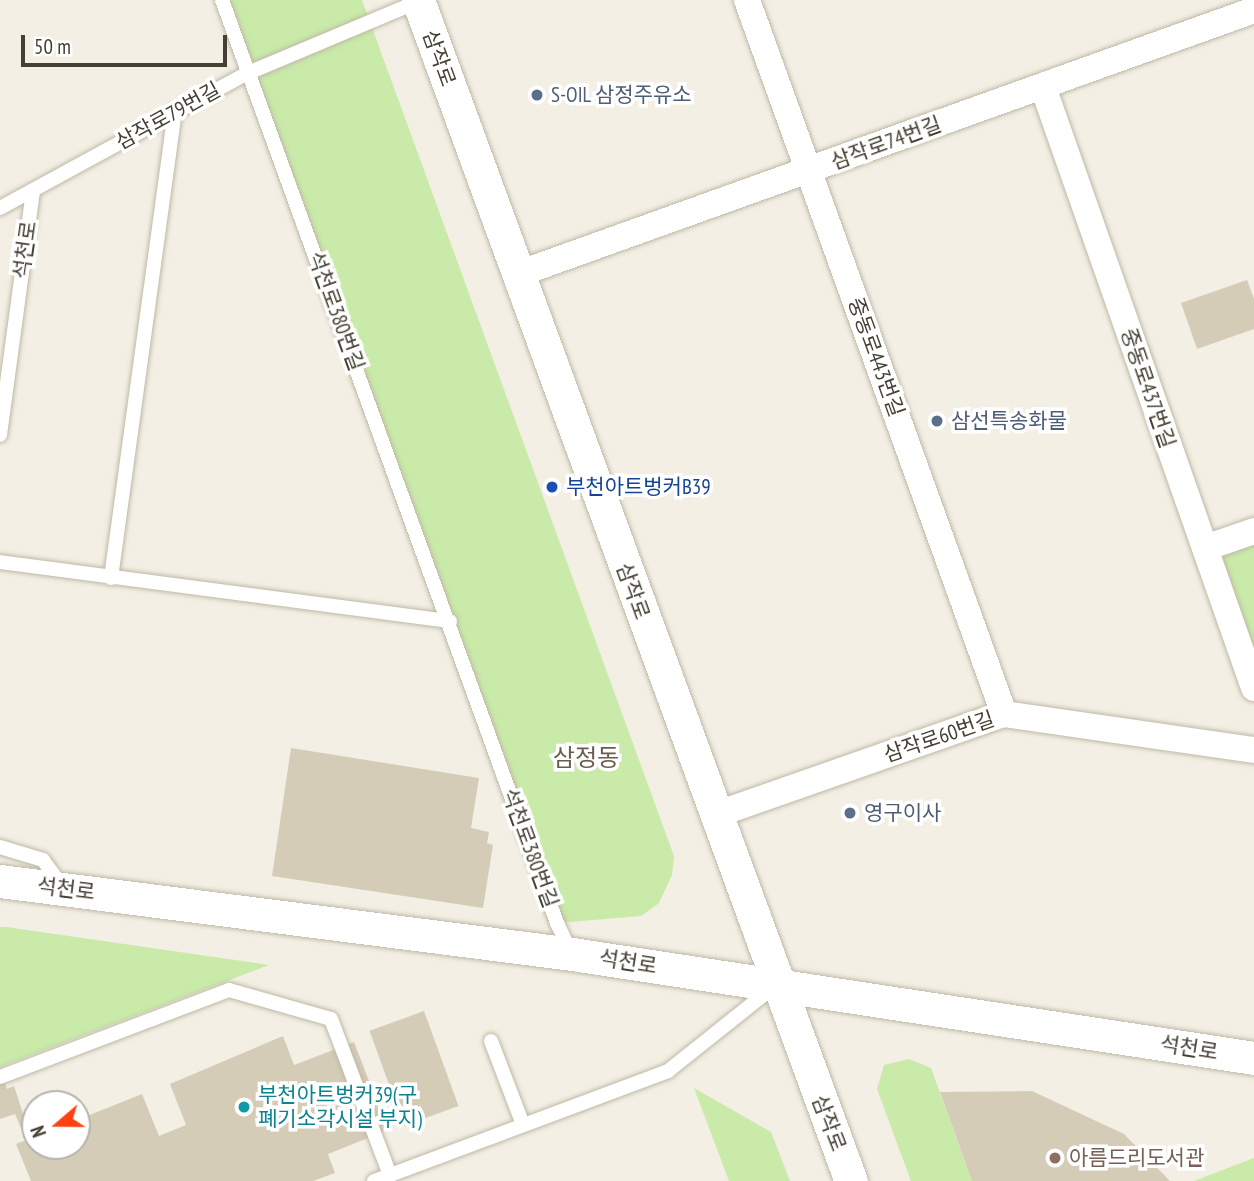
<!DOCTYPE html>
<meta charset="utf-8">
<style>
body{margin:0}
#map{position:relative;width:1254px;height:1181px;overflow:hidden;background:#f3efe4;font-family:"PT Sans Narrow","Noto Sans KR",sans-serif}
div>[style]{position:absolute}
.green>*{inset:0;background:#c9eaa9}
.building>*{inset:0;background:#d5ccb8;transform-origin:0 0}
.roads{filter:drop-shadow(0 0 2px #bfb8a6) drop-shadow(0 0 2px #bfb8a6)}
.service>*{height:14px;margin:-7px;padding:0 7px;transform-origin:7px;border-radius:7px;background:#fff}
.minor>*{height:26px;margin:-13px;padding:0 13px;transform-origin:13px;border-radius:13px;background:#fff}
.tertiary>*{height:33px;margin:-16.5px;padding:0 16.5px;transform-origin:16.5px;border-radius:16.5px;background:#fff}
.dots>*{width:19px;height:19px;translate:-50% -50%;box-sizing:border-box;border:4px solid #fff;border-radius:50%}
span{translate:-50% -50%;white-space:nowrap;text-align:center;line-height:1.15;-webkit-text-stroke:7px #fff;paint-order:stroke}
.street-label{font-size:21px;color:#454033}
.service-label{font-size:21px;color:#4e5e75}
.left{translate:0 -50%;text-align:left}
.transit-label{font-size:21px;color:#164399}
.culture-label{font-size:21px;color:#0d838f}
.education-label{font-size:21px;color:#785e54}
.quarter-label{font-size:24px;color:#695e4a}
.north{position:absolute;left:21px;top:1090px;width:70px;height:70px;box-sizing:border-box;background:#fff;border:2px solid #b5b3ad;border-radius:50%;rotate:250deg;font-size:19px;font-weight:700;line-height:28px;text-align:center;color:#454033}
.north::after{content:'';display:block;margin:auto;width:24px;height:32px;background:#ff420f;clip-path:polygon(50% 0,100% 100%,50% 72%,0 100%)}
.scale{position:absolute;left:21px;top:35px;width:206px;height:32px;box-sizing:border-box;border:4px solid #454033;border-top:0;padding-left:9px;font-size:21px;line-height:24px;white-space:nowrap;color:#454033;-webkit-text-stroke:5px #fff;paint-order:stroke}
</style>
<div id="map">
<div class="green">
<div style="clip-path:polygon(222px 0,362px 0,674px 856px,672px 875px,659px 903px,641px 916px,557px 923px)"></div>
<div style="clip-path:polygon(1254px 531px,1254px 688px,1205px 548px)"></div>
<div style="clip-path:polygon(0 927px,6px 927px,269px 965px,0 1067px)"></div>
<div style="clip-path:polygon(909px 1059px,931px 1068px,972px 1181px,911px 1181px,877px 1089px,884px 1065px)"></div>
<div style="clip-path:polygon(694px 1088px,771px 1132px,790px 1181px,729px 1181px)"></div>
<div style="clip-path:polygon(1254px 1158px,1254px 1181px,1194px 1181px)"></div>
</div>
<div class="building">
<div style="clip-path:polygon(1247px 280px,1254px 299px,1254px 329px,1197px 349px,1181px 303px)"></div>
<div style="clip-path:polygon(291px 748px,479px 778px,471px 828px,489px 832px,487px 843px,493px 845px,483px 908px,272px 876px)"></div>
<div style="left:424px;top:1011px;width:101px;height:58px;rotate:70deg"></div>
<div style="clip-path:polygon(283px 1036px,294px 1065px,354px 1042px,388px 1130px,328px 1154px,335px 1173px,313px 1181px,31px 1181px,16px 1144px,26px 1140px,15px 1114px,0 1119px,0 1080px,3px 1078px,7px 1089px,14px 1086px,31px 1138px,35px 1137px,35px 1146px,77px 1146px,77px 1120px,142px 1094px,159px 1136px,186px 1125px,170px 1084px)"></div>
<div style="clip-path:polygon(1032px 1091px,1124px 1134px,1170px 1181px,972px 1181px,940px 1092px)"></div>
</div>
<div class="roads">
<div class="service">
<div style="left:222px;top:0;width:982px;rotate:70.05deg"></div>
<div style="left:557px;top:923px;width:33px;rotate:65deg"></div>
<div style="left:0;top:208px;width:282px;rotate:-28.6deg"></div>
<div style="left:248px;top:73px;width:186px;rotate:-22.8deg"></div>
<div style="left:0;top:435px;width:246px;rotate:-82.3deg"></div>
<div style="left:0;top:562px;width:454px;rotate:7.5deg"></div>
<div style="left:111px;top:578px;width:471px;rotate:-82.2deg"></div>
<div style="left:0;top:847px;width:45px;rotate:16.8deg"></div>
<div style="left:43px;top:860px;width:31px;rotate:54deg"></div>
<div style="left:491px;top:1041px;width:90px;rotate:69.1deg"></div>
<div style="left:0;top:1077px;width:245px;rotate:-20.8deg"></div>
<div style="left:229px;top:990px;width:106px;rotate:15.9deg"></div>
<div style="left:331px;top:1019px;width:167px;rotate:69.3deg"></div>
<div style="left:374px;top:1181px;width:314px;rotate:-20.5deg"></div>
<div style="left:668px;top:1071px;width:133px;rotate:-38.6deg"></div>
</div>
<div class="minor">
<div style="left:747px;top:0;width:759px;rotate:70.2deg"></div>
<div style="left:1043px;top:87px;width:637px;rotate:70.65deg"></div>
<div style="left:518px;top:274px;width:782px;rotate:-19.73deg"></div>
<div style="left:1205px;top:548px;width:52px;rotate:-19.1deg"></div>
<div style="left:715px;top:815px;width:306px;rotate:-19.3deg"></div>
<div style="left:1004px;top:714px;width:253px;rotate:8.2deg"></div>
</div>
<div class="tertiary">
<div style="left:418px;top:0;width:1258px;rotate:69.87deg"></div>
<div style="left:0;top:881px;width:577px;rotate:7.27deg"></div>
<div style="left:572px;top:954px;width:690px;rotate:8.67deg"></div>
</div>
</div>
<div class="dots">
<div style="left:537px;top:95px;background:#5c6f8a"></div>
<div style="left:937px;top:421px;background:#5c6f8a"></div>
<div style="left:552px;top:487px;background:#1a4fb4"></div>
<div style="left:850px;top:813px;background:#5c6f8a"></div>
<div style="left:244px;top:1107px;background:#0f9aa8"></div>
<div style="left:1055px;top:1158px;background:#8d6e63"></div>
</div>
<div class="street-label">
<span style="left:439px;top:58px;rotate:70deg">삼작로</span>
<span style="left:168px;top:116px;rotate:-29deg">삼작로79번길</span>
<span style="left:886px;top:143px;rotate:-20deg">삼작로74번길</span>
<span style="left:25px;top:250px;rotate:-82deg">석천로</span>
<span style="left:336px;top:311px;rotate:70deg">석천로380번길</span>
<span style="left:876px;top:357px;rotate:70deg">중동로443번길</span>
<span style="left:1148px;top:388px;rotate:71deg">중동로437번길</span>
<span style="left:633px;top:591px;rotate:70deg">삼작로</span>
<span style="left:939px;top:737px;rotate:-19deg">삼작로60번길</span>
<span style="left:530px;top:848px;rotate:70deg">석천로380번길</span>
<span style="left:66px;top:889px;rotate:7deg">석천로</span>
<span style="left:628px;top:962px;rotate:9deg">석천로</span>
<span style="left:1189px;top:1048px;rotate:9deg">석천로</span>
<span style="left:829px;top:1123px;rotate:69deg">삼작로</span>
</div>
<div class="service-label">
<span class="left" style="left:551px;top:95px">S-OIL 삼정주유소</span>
<span class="left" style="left:951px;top:421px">삼선특송화물</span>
<span class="left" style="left:864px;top:813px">영구이사</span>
</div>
<div class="transit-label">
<span class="left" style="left:566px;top:487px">부천아트벙커B39</span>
</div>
<div class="culture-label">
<span class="left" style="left:258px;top:1107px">부천아트벙커39(구<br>폐기소각시설 부지)</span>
</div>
<div class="education-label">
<span class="left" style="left:1069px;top:1158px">아름드리도서관</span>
</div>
<div class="quarter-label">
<span style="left:586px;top:758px">삼정동</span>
</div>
<div class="north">N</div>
<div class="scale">50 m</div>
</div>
